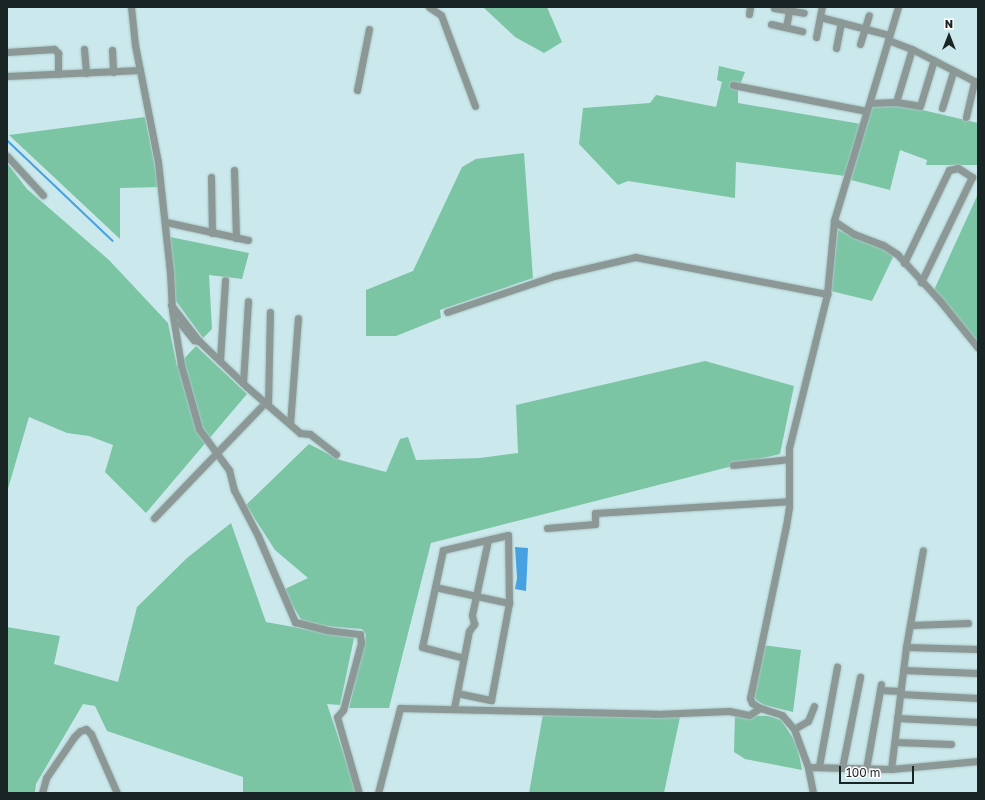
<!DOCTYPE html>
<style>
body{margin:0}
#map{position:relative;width:985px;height:800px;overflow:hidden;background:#cbe9ec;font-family:"Golos Text",sans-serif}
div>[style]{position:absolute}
.green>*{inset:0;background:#7bc5a4}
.water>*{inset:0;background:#47a1e1}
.stream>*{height:1.5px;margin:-0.75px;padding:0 0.75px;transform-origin:0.75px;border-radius:0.75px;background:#47a1e1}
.roads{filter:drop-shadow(0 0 1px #abc6c8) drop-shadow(0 0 1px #abc6c8)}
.minor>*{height:7px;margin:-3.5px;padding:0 3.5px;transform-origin:3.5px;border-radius:3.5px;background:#8c9896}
span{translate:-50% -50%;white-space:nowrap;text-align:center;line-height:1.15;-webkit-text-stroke:4px #fff;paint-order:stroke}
.frame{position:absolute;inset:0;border:8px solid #192425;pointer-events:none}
.north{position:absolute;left:929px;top:16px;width:40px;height:40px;-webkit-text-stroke:3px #fff;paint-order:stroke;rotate:0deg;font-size:11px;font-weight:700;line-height:16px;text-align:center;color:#192425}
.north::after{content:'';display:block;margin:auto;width:14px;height:18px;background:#192425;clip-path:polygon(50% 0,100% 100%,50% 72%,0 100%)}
.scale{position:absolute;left:839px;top:766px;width:75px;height:18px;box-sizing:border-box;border:2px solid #192425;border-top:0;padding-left:5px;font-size:12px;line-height:14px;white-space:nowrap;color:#192425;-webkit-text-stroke:3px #fff;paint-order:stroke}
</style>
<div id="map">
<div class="green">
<div style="clip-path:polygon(483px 7px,547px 7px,562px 42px,544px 53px,515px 37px)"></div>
<div style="clip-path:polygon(719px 66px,745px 72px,738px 90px,738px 103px,861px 124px,845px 176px,736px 162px,735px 198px,628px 181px,618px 185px,579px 144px,583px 108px,650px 103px,656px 95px,716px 107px,721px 86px,722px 82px,717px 80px)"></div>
<div style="clip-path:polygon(897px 104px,978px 123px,978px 165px,926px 165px,927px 160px,900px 150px,890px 190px,851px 180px,871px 107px,887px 107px)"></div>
<div style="clip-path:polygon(145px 117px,159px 187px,120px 188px,120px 239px,9px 135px)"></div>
<div style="clip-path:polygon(524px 153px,533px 278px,440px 310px,441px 318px,396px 336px,366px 336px,366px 290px,413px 271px,462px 167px,476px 159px)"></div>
<div style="clip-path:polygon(7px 163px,27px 189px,109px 260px,168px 323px,177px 366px,196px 346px,247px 394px,146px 513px,105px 472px,113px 445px,89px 436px,67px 433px,29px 417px,7px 492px)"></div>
<div style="clip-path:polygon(978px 194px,978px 338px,976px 341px,934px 290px)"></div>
<div style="clip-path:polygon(838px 230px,879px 245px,894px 255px,872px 301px,831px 291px)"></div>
<div style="clip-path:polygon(170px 237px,249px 253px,242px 279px,209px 275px,212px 329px,203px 338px,176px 301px)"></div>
<div style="clip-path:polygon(705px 361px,794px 386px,780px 454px,431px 543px,389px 708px,349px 708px,366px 635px,362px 629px,324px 626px,302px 621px,283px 590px,308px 578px,275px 550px,246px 505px,309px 444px,340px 460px,386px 472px,400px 439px,408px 437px,416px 460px,480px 458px,518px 453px,516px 405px)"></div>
<div style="clip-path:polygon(231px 523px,266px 622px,354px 638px,340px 705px,327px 704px,357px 793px,243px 793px,243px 777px,107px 731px,95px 706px,83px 704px,36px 784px,35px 793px,7px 793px,7px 627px,60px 636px,54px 664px,118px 682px,137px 607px,187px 558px)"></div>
<div style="clip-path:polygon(762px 645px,801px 650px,793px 712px,764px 705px,756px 700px,754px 696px)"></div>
<div style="clip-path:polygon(543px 714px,680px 717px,664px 793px,529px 793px)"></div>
<div style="clip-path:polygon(735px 715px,768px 716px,781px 720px,797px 744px,802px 770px,745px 759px,734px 752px)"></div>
</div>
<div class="water">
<div style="clip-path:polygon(515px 547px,528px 548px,526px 591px,515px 589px,517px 578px)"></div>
</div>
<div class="stream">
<div style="left:7px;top:140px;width:146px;rotate:43.6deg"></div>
</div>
<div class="roads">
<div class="minor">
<div style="left:131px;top:7px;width:38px;rotate:84deg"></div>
<div style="left:135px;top:45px;width:119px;rotate:78.9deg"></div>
<div style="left:158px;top:162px;width:111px;rotate:83.8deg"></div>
<div style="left:170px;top:272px;width:38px;rotate:87deg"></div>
<div style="left:172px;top:310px;width:56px;rotate:80.7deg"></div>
<div style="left:181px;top:365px;width:66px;rotate:74.3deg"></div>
<div style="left:199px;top:429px;width:51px;rotate:53.8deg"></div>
<div style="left:229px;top:470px;width:21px;rotate:76deg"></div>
<div style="left:234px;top:490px;width:52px;rotate:62.4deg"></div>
<div style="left:258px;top:536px;width:94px;rotate:66.7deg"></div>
<div style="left:295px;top:622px;width:32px;rotate:14deg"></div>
<div style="left:326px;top:630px;width:34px;rotate:7deg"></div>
<div style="left:360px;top:634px;width:9px;rotate:84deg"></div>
<div style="left:361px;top:643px;width:69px;rotate:105deg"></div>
<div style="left:343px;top:710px;width:9px;rotate:131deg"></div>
<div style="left:337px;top:717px;width:79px;rotate:73.9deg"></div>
<div style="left:429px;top:7px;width:14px;rotate:34deg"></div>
<div style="left:441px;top:15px;width:97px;rotate:69.5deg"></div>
<div style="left:898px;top:7px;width:223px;rotate:106.7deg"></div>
<div style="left:834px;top:221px;width:24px;rotate:33deg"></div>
<div style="left:854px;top:234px;width:31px;rotate:21deg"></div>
<div style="left:883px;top:245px;width:17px;rotate:33deg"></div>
<div style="left:897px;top:254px;width:64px;rotate:47.5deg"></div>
<div style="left:940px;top:301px;width:60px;rotate:51deg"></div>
<div style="left:774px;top:8px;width:30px;rotate:9deg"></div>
<div style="left:749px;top:14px;width:7px;rotate:-82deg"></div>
<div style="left:820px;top:17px;width:71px;rotate:14.6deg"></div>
<div style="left:771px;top:24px;width:32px;rotate:13deg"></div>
<div style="left:786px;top:27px;width:20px;rotate:-79deg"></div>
<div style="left:816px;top:37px;width:31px;rotate:-79deg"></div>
<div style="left:888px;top:40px;width:26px;rotate:21deg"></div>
<div style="left:912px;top:49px;width:74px;rotate:27.3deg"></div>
<div style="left:860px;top:44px;width:30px;rotate:-73deg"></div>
<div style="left:836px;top:48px;width:26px;rotate:-79deg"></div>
<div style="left:84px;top:49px;width:24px;rotate:85deg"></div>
<div style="left:112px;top:50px;width:22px;rotate:87deg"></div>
<div style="left:7px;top:52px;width:47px;rotate:-3.7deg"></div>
<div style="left:54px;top:49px;width:6px;rotate:45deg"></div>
<div style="left:58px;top:53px;width:21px;rotate:90deg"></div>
<div style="left:7px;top:76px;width:133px;rotate:-2.6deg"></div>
<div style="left:733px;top:85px;width:136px;rotate:11deg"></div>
<div style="left:357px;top:90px;width:62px;rotate:-78.9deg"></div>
<div style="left:896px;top:102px;width:55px;rotate:-73.2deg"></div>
<div style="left:870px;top:103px;width:26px;rotate:-2deg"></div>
<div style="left:896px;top:102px;width:24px;rotate:9deg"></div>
<div style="left:920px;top:106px;width:48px;rotate:-73.1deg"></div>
<div style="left:942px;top:108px;width:39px;rotate:-73deg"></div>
<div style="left:966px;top:117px;width:37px;rotate:-77deg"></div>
<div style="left:7px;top:156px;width:53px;rotate:47.3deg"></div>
<div style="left:234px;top:170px;width:68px;rotate:88.3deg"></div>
<div style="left:211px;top:177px;width:56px;rotate:89deg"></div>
<div style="left:166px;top:222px;width:84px;rotate:12.4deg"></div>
<div style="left:904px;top:263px;width:103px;rotate:-64.2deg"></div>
<div style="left:949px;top:170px;width:9px;rotate:-13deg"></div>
<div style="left:958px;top:168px;width:17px;rotate:33deg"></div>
<div style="left:972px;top:177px;width:117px;rotate:115.9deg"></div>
<div style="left:171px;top:305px;width:46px;rotate:52.1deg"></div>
<div style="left:199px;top:341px;width:66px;rotate:43.8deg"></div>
<div style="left:247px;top:387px;width:70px;rotate:41deg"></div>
<div style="left:300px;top:433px;width:10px;rotate:6deg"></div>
<div style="left:310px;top:434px;width:33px;rotate:38deg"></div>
<div style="left:447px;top:312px;width:113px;rotate:-18.6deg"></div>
<div style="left:554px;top:276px;width:83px;rotate:-13.2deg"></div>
<div style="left:635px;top:257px;width:196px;rotate:10.9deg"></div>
<div style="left:180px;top:323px;width:22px;rotate:51deg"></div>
<div style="left:194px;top:340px;width:5px;rotate:11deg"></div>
<div style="left:220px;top:360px;width:80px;rotate:-86.4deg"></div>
<div style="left:243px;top:383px;width:82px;rotate:-86.5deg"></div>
<div style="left:268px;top:405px;width:93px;rotate:-88.8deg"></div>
<div style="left:290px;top:424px;width:106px;rotate:-85.7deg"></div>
<div style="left:733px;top:465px;width:56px;rotate:-6.1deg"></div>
<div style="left:154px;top:518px;width:154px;rotate:-46.1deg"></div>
<div style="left:547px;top:528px;width:48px;rotate:-4.8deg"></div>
<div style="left:595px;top:524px;width:11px;rotate:-90deg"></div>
<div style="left:595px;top:513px;width:194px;rotate:-3.5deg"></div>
<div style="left:435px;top:587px;width:76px;rotate:12.2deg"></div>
<div style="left:911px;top:625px;width:57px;rotate:-2deg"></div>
<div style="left:906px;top:647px;width:72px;rotate:1.6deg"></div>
<div style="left:903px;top:670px;width:75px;rotate:2.3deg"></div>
<div style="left:880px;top:690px;width:21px;rotate:3deg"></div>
<div style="left:457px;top:693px;width:35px;rotate:12deg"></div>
<div style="left:491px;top:700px;width:99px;rotate:-79.5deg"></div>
<div style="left:509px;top:603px;width:68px;rotate:-90.8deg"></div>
<div style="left:508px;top:535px;width:67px;rotate:167deg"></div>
<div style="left:443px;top:550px;width:99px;rotate:102.2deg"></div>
<div style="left:422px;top:647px;width:43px;rotate:14.7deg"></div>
<div style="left:900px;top:694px;width:78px;rotate:2.9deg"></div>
<div style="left:454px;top:708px;width:78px;rotate:-79deg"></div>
<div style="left:469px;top:631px;width:9px;rotate:-54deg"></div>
<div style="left:474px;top:624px;width:9px;rotate:-103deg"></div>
<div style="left:472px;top:615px;width:77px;rotate:-78deg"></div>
<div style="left:897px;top:718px;width:81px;rotate:2.8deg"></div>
<div style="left:794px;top:729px;width:16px;rotate:-30deg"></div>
<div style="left:808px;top:721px;width:16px;rotate:-68deg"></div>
<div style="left:895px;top:742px;width:56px;rotate:2deg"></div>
<div style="left:819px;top:766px;width:101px;rotate:-79.7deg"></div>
<div style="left:808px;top:767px;width:83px;rotate:1.4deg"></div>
<div style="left:891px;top:769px;width:87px;rotate:-5.3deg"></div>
<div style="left:842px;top:768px;width:93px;rotate:-78.8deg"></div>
<div style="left:866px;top:769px;width:86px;rotate:-80deg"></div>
<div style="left:891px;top:769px;width:123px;rotate:-83deg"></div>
<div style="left:906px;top:647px;width:98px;rotate:-80.1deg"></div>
<div style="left:42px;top:793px;width:16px;rotate:-75deg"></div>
<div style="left:46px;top:778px;width:50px;rotate:-55.7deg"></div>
<div style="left:74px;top:737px;width:8px;rotate:-45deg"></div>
<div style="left:80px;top:731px;width:6px;rotate:-18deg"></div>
<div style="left:86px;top:729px;width:7px;rotate:45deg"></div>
<div style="left:91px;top:734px;width:64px;rotate:66.2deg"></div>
<div style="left:378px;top:793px;width:88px;rotate:-75.5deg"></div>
<div style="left:400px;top:708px;width:256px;rotate:1.3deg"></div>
<div style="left:656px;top:714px;width:73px;rotate:-2.4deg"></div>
<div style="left:729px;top:711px;width:20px;rotate:11deg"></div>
<div style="left:749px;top:715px;width:13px;rotate:-32deg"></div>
<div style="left:813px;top:793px;width:26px;rotate:-101deg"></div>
<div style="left:808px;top:767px;width:40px;rotate:-110.2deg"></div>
<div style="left:794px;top:729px;width:18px;rotate:-131deg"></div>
<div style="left:782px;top:715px;width:23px;rotate:-162deg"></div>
<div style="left:760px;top:708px;width:9px;rotate:-148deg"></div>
<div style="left:752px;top:703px;width:5px;rotate:-112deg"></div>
<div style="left:750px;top:698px;width:176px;rotate:-78.2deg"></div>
<div style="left:786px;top:526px;width:19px;rotate:-81deg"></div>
<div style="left:789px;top:507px;width:59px;rotate:-90deg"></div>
<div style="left:789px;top:448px;width:159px;rotate:-76.1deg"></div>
<div style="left:827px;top:294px;width:73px;rotate:-84.5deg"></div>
</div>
</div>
<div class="frame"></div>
<div class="north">N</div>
<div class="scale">100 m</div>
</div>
